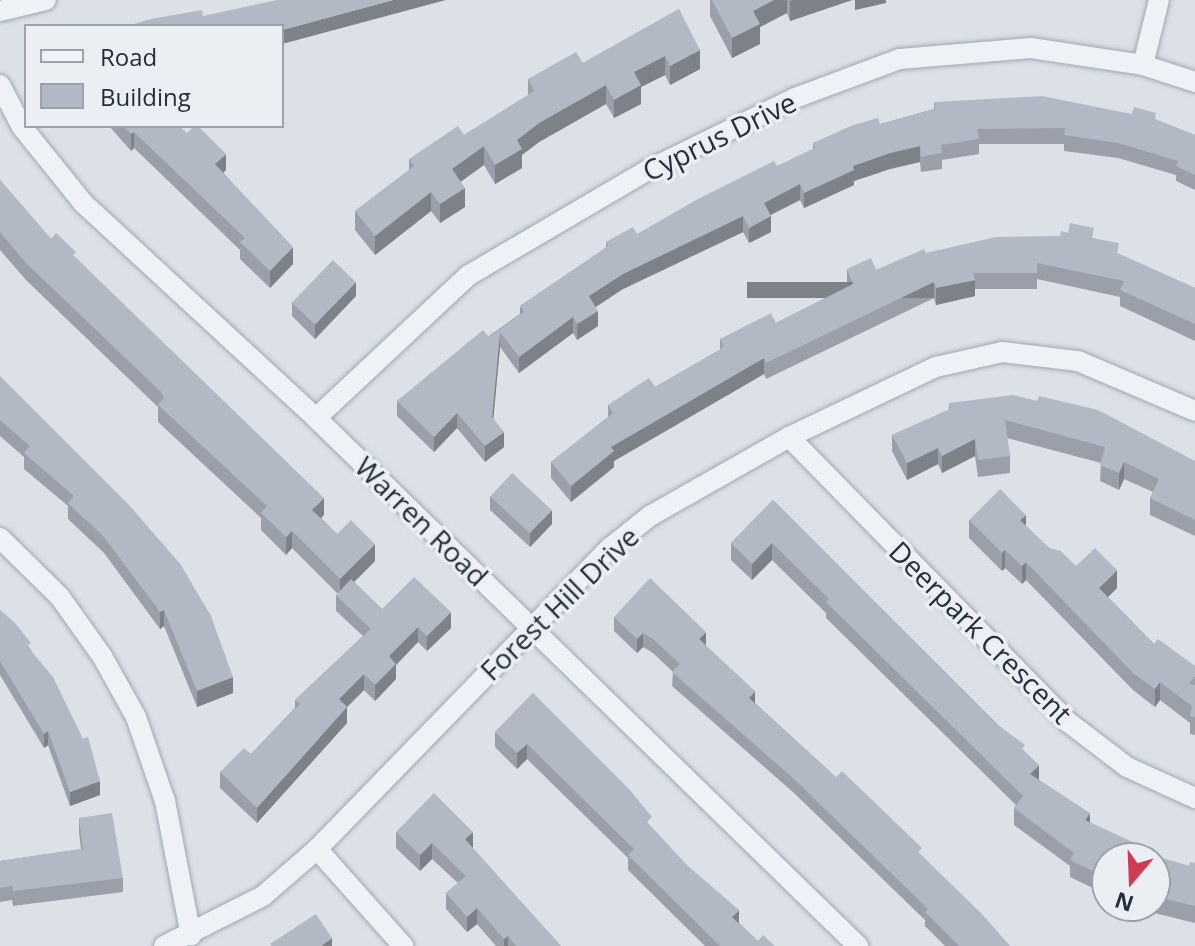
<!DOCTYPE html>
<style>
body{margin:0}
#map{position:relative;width:1195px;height:946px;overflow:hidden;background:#dce0e7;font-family:"Open Sans",sans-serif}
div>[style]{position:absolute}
.roads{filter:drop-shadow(0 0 2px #a1a7b1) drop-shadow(0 0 2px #a1a7b1)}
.street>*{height:20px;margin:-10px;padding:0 10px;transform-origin:10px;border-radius:10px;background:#eef1f5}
.wall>*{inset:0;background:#9a9fa9}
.shaded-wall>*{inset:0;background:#7d8289;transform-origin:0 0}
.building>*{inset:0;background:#b3b9c4;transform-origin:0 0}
span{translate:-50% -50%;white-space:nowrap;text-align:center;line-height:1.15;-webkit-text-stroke:7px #ebeff4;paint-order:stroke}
.street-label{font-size:28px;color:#252e3d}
.legend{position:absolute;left:24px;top:24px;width:260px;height:104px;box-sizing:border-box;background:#ebeff4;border:2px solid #9ca2ab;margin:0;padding:10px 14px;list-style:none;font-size:24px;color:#252e3d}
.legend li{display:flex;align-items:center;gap:16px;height:40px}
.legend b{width:40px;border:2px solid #9ca2ab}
.north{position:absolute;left:1091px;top:842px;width:80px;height:80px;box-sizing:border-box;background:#ebeff4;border:2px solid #9ca2ab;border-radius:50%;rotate:199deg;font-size:22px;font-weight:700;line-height:32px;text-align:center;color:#252e3d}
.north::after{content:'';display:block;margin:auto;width:28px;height:36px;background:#d23a52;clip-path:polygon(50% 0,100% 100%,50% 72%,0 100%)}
</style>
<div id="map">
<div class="roads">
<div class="street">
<div style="left:0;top:11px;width:47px;rotate:-13.4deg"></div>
<div style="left:1143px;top:65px;width:67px;rotate:-76.2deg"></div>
<div style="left:0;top:85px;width:47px;rotate:62.4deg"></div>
<div style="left:22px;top:127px;width:97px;rotate:51.2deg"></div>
<div style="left:83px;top:203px;width:317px;rotate:42.7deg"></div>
<div style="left:316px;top:418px;width:757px;rotate:44.25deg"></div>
<div style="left:316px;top:418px;width:209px;rotate:-43.1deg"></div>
<div style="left:469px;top:275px;width:208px;rotate:-30.4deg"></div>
<div style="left:648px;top:170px;width:164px;rotate:-26.1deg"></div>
<div style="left:795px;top:98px;width:112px;rotate:-20.4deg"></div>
<div style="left:900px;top:59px;width:131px;rotate:-4.8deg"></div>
<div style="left:1031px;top:48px;width:113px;rotate:8.6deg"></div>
<div style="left:1143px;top:65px;width:55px;rotate:18.1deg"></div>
<div style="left:789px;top:437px;width:399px;rotate:45.6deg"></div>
<div style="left:1068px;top:722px;width:74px;rotate:37.3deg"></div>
<div style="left:1127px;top:767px;width:75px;rotate:24.5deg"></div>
<div style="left:0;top:538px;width:84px;rotate:44.5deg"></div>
<div style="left:60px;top:597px;width:72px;rotate:54.6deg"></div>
<div style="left:102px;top:656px;width:70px;rotate:60.9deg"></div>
<div style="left:136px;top:717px;width:89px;rotate:71deg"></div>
<div style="left:165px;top:801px;width:137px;rotate:79.1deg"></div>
<div style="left:317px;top:849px;width:130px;rotate:48.4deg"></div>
<div style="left:164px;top:946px;width:111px;rotate:-26.8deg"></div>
<div style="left:263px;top:896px;width:72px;rotate:-41deg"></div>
<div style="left:317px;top:849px;width:421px;rotate:-45.8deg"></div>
<div style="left:611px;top:547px;width:50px;rotate:-38.5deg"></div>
<div style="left:650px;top:516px;width:160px;rotate:-29.6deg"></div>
<div style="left:789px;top:437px;width:163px;rotate:-25.5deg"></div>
<div style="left:936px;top:367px;width:68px;rotate:-12.8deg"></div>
<div style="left:1002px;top:352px;width:77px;rotate:6.8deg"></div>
<div style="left:1078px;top:361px;width:127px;rotate:23.1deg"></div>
</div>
</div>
<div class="wall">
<div style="clip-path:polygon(710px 0,852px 0,790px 21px,787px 13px,760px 27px,760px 44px,732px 58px,710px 16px)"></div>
<div style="clip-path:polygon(679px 9px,700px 69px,670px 85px,665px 75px,641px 87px,641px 104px,614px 118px,606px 104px,539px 142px,522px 155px,522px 168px,495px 184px,484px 165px,461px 181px,465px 207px,440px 223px,431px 211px,375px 255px,355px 230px,355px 211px,409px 170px,409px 159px,464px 135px,528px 96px,528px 79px,583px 63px)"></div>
<div style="clip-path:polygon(934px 102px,1156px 120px,1195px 135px,1195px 190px,1176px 181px,1176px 175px,1118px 158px,1064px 151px,1064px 144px,979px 144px,979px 154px,942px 160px,942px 169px,921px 172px,920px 162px,890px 169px,854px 181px,854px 185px,804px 208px,800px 200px,771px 215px,771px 232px,749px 243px,743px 232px,623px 289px,596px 307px,598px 326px,577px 340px,573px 333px,519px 373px,500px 347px,493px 419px,504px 447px,485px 462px,457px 428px,434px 452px,397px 416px,397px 401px,520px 314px,520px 306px,606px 248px,606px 242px,637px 234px,813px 149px,813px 143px,934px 109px)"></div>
<div style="clip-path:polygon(109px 126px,179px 126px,226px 170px,223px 172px,293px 264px,270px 288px,240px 259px,240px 250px,134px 148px,131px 151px)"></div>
<div style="clip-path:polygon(0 180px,51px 239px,76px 258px,324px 515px,321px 518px,337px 534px,375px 561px,354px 582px,382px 609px,451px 628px,427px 651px,418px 642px,396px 665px,396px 679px,375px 701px,364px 690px,347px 707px,347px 723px,257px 823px,220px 788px,220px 772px,251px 754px,295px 708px,295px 700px,363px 636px,336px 611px,336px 595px,338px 594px,292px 548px,286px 555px,261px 530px,261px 518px,158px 422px,158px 407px,26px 280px,0 250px)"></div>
<div style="clip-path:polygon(1094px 238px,1119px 254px,1195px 288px,1195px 341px,1120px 306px,1120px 297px,1037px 279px,1037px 289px,975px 289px,975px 296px,936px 305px,934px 298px,766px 379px,764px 374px,614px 461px,614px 467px,571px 502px,551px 478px,551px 462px,608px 417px,608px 405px,655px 387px,720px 350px,720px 339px,776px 323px,847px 287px,847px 269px,876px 270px,926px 253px)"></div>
<div style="clip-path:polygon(356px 296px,315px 339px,292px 316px,292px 302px)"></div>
<div style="clip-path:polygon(0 376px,233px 693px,197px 707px,164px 626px,160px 629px,104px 553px,68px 519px,68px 506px,24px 469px,24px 457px,0 436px)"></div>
<div style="clip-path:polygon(949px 403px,1195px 461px,1195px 536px,1150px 515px,1150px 498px,1153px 492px,1124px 479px,1119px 490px,1100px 481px,1101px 463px,1007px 438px,1010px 456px,1010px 473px,978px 477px,975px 456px,942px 473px,938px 464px,907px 480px,892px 451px,892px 435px,949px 410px)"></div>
<div style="clip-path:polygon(490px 496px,552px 524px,530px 547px,490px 510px)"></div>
<div style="clip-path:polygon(773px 500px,1025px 752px,1039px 780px,1090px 823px,1150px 855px,1189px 866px,1195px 863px,1195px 923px,1134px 908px,1129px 906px,1155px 906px,1155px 858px,1107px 858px,1107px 895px,1070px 877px,1070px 866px,1014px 825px,1014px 808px,1016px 805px,826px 618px,826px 613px,772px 560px,752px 580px,731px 560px,731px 543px)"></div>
<div style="clip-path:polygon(969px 520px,1026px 526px,1049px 548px,1076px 566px,1117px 588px,1108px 597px,1154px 644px,1195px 666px,1195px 735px,1190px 734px,1190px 723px,1160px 700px,1155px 707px,1133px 690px,1026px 580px,1022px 584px,1005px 568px,1002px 571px,969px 538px)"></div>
<div style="clip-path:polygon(0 610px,31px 650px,100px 795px,70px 806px,48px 745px,44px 748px,0 675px)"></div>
<div style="clip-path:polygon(614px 617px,706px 646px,755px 703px,922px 856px,1010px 946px,945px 946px,925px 926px,925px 920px,794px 793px,672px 686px,673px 672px,653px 653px,643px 647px,637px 653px,614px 631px)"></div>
<div style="clip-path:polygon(533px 693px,652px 828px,739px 923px,758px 941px,775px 946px,705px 946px,628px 870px,628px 858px,527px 759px,517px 769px,495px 747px,495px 732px)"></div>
<div style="clip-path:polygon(79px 818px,123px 878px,123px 892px,13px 906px,12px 900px,0 902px,0 861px,81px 849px,79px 832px)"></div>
<div style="clip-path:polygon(396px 832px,473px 847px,472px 848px,561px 946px,496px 946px,477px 924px,467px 932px,446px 909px,446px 893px,458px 883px,432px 859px,420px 871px,396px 848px)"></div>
</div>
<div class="shaded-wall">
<div style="clip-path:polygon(393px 0,446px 0,282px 44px,282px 30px)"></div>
<div style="clip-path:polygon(774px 0,787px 0,787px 13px,760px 27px,760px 44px,732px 58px,732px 38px,753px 11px)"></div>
<div style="clip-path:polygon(793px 0,852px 0,790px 21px,790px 1px)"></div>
<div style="clip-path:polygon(855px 0,886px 0,886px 3px,855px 10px)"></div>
<div style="clip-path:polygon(700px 50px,700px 69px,670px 85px,670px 66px)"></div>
<div style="clip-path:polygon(665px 56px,665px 75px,641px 87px,641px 104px,614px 118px,614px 100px,634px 72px)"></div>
<div style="clip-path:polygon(606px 85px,606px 104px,539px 142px,522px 155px,522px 168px,495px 184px,495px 165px,517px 140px,539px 123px)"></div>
<div style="clip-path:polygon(134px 132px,134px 148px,131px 151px,131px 134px)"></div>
<div style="clip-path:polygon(484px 146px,484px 165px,452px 188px,452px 169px)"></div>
<div style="clip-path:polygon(920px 146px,920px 162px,890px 169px,854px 181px,854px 185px,804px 208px,804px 193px,853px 166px,890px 153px)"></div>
<div style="clip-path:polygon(226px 154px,226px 170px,215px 181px,215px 164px)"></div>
<div style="clip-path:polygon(800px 184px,800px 200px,764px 218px,764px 203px)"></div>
<div style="clip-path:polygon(465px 188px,465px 207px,440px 223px,440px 204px)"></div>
<div style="clip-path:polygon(431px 192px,431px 211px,375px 255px,375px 236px)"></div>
<div style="clip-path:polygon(743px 216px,743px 232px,623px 289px,589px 311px,589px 296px,623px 274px)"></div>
<div style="clip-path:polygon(771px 216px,771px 232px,749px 243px,749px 228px)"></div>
<div style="clip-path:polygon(293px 247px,293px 264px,270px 288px,270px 271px)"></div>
<div style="clip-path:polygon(975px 280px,975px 296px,936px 305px,936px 288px)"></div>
<div style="clip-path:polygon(356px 282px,356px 296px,315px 339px,315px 324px)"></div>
<div style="left:934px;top:282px;width:16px;height:187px;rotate:90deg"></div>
<div style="clip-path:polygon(598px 311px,598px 326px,577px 340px,577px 324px)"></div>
<div style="clip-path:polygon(573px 317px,573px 333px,519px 373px,519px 357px)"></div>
<div style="clip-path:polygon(500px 332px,500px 347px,492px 433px,492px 417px)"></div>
<div style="clip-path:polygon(764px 358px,764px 374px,614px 461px,614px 467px,571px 502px,571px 486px,611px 447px)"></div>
<div style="clip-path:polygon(457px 413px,457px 428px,434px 452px,434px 437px)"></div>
<div style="clip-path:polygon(504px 432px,504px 447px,485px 462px,485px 446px)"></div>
<div style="clip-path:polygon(975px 439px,975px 456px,942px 473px,942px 456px)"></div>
<div style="clip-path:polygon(938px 448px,938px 464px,907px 480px,907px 463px)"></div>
<div style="clip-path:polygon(1124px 462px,1124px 479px,1119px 490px,1119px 473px)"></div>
<div style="clip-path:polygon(324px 498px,324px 515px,312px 527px,312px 510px)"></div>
<div style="clip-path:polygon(552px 510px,552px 524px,530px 547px,530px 533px)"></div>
<div style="clip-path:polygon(1026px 515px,1026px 533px,1020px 520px)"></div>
<div style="clip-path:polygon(292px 531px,292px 548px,286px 555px,286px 537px)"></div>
<div style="clip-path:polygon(772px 543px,772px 560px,752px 580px,752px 564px)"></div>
<div style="clip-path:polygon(375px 544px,375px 561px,340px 596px,340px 579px)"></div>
<div style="clip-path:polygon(1005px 550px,1005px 568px,1002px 571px,1002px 553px)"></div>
<div style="clip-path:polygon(1026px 562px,1026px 580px,1022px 584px,1022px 566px)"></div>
<div style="clip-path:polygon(1117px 570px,1117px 588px,1099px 606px,1099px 588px)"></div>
<div style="clip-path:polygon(164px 610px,164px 626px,160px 629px,160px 612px)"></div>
<div style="clip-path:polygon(451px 612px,451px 628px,427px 651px,427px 636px)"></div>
<div style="clip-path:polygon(418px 627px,418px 642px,396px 665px,396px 679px,375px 701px,375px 685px,389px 656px)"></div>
<div style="clip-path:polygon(706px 632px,706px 646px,699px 639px)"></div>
<div style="clip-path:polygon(643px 633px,643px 647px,637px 653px,637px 639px)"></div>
<div style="clip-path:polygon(364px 674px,364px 690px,347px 707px,347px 723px,257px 823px,257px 808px,339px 699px)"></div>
<div style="clip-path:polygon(233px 677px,233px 693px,197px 707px,197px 691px)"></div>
<div style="clip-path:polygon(1160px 682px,1160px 700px,1155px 707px,1155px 689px)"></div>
<div style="clip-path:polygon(755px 691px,755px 706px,749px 698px)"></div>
<div style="clip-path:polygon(48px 731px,48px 745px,44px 748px,44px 734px)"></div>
<div style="clip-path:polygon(527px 744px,527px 759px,517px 769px,517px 753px)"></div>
<div style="clip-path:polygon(1039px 765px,1039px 782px,1030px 774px)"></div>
<div style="clip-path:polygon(100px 781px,100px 795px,70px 806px,70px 792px)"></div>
<div style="clip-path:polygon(1090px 813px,1090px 829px,1085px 820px)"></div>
<div style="clip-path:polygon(473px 832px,473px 847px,465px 855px,465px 839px)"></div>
<div style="clip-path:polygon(432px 843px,432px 859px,420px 871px,420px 855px)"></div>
<div style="clip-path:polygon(477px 908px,477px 924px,467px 932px,467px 917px)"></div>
<div style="clip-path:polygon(739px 910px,739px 925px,732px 917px)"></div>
<div style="clip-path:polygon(508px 936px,508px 946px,504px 946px,504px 939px)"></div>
<div style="clip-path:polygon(332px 938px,332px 946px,321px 946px)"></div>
</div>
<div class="building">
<div style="clip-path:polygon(277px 0,393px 0,282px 30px,282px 26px,127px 26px,151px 19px,202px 10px,203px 16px)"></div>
<div style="clip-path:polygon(712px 0,774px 0,753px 11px,760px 24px,732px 38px)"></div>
<div style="clip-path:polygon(679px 9px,700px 50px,670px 66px,665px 56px,634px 72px,641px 85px,614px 100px,606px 85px,539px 123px,517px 140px,522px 149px,495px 165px,484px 146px,452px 169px,465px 188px,440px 204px,431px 192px,375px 236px,355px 211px,414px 166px,409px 159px,458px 126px,464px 135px,534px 91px,528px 79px,576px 52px,583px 63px)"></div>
<div style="clip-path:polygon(1042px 96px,1132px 114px,1134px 107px,1156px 113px,1155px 119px,1195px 135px,1195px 175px,1176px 166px,1178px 161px,1118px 143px,1064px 135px,1065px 128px,977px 129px,979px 139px,941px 145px,942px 153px,921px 157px,920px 146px,890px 153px,853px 166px,854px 170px,804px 193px,800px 184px,764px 203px,771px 216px,749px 228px,743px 216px,623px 274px,589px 296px,598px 311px,577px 324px,573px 317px,519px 357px,500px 332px,492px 417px,504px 432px,485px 446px,457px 413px,434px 437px,397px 401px,483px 330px,489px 337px,524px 312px,520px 306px,608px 246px,606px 242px,633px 227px,637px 234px,698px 199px,774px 161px,777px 166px,815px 148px,813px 143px,853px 125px,878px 118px,880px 124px,935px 109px,934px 102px)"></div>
<div style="clip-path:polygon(123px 126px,179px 126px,187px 133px,194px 126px,198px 126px,226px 154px,215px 164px,293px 247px,270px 271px,240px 242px,245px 238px,134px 132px,131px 134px)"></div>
<div style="clip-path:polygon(0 180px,51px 239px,56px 233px,76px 252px,73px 255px,324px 498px,312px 510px,337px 534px,351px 520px,375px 544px,340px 579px,292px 531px,286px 537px,261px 513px,267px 506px,158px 405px,164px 398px,161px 392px,26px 263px,0 232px)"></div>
<div style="clip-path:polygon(1070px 223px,1094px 228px,1092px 238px,1119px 243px,1117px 253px,1195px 288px,1195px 324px,1120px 290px,1124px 281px,1037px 263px,1037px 273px,973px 273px,975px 280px,936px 288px,934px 282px,766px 363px,764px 358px,611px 447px,614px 451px,571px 486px,551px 462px,613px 413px,608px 405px,649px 378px,655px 387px,724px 347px,720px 339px,771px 313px,776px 323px,853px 284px,847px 269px,871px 258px,876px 270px,924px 249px,926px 253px,996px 237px,1060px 236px,1061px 231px,1068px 233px)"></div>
<div style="left:333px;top:260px;width:32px;height:59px;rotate:44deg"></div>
<div style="clip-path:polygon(0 376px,130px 506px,181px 565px,211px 616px,233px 677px,197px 691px,164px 610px,160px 612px,104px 537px,68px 503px,74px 496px,24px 453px,30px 446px,0 420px)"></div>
<div style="clip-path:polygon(1013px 395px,1037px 401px,1039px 396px,1098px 410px,1195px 461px,1195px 520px,1150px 498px,1159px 479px,1124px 462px,1119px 473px,1100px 465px,1105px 447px,1005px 420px,1010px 456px,978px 460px,975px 439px,942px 456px,938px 448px,907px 463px,892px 435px,950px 409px,949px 403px)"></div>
<div style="left:512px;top:473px;width:54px;height:32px;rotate:43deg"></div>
<div style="clip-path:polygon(1000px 489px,1026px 515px,1020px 520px,1049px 548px,1061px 551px,1076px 566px,1095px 548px,1117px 570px,1099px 588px,1154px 644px,1158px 639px,1195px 666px,1195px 676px,1189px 684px,1195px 685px,1195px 717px,1190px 716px,1192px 706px,1160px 682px,1155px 689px,1133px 673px,1026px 562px,1022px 566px,1005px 550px,1002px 553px,969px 520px)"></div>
<div style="clip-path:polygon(773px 500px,994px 722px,1025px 745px,1022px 749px,1039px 765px,1030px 774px,1090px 813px,1085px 820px,1150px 850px,1148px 854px,1189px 866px,1190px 862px,1195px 863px,1195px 906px,1155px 897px,1155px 858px,1107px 858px,1107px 878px,1070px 860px,1074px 853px,1014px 808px,1023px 796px,826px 602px,829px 599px,772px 543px,752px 564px,731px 543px)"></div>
<div style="clip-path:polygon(414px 577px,451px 612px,427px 636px,418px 627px,389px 656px,396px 664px,375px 685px,364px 674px,339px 699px,347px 707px,257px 808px,220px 772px,244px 748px,251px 754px,300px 704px,295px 700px,371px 629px,336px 595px,351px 579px,382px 609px)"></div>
<div style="clip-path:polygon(650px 578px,706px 632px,699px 639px,755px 691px,749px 698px,836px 777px,842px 771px,922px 848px,918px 852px,982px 914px,1010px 946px,959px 946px,925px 912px,928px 909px,794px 779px,672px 672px,680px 664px,653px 639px,643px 633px,637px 639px,614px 617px)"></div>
<div style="clip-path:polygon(0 610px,14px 622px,31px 643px,27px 646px,53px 677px,83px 739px,88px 737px,100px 781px,70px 792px,48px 731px,44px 734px,0 661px)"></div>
<div style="clip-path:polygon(533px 693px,629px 789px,652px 817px,647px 822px,688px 866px,739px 910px,732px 917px,758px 941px,763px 935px,775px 946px,720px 946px,628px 855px,634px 849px,527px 744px,517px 753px,495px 732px)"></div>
<div style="clip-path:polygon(434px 793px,473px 832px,465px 839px,561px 946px,516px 946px,508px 936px,504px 939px,477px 908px,467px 917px,446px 893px,466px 876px,432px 843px,420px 855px,396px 832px)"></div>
<div style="clip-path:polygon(112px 813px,123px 878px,13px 891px,12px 886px,0 888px,0 861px,83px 849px,79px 818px)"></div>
<div style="clip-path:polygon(316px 914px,332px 938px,321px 946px,272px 946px,270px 944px)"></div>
</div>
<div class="street-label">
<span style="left:719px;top:136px;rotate:-26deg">Cyprus Drive</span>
<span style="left:422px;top:521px;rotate:44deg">Warren Road</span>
<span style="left:559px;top:603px;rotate:-44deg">Forest Hill Drive</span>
<span style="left:981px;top:632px;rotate:45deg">Deerpark Crescent</span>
</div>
<ul class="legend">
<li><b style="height:10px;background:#eef1f5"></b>Road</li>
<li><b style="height:22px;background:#b3b9c4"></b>Building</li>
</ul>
<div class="north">N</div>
</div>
